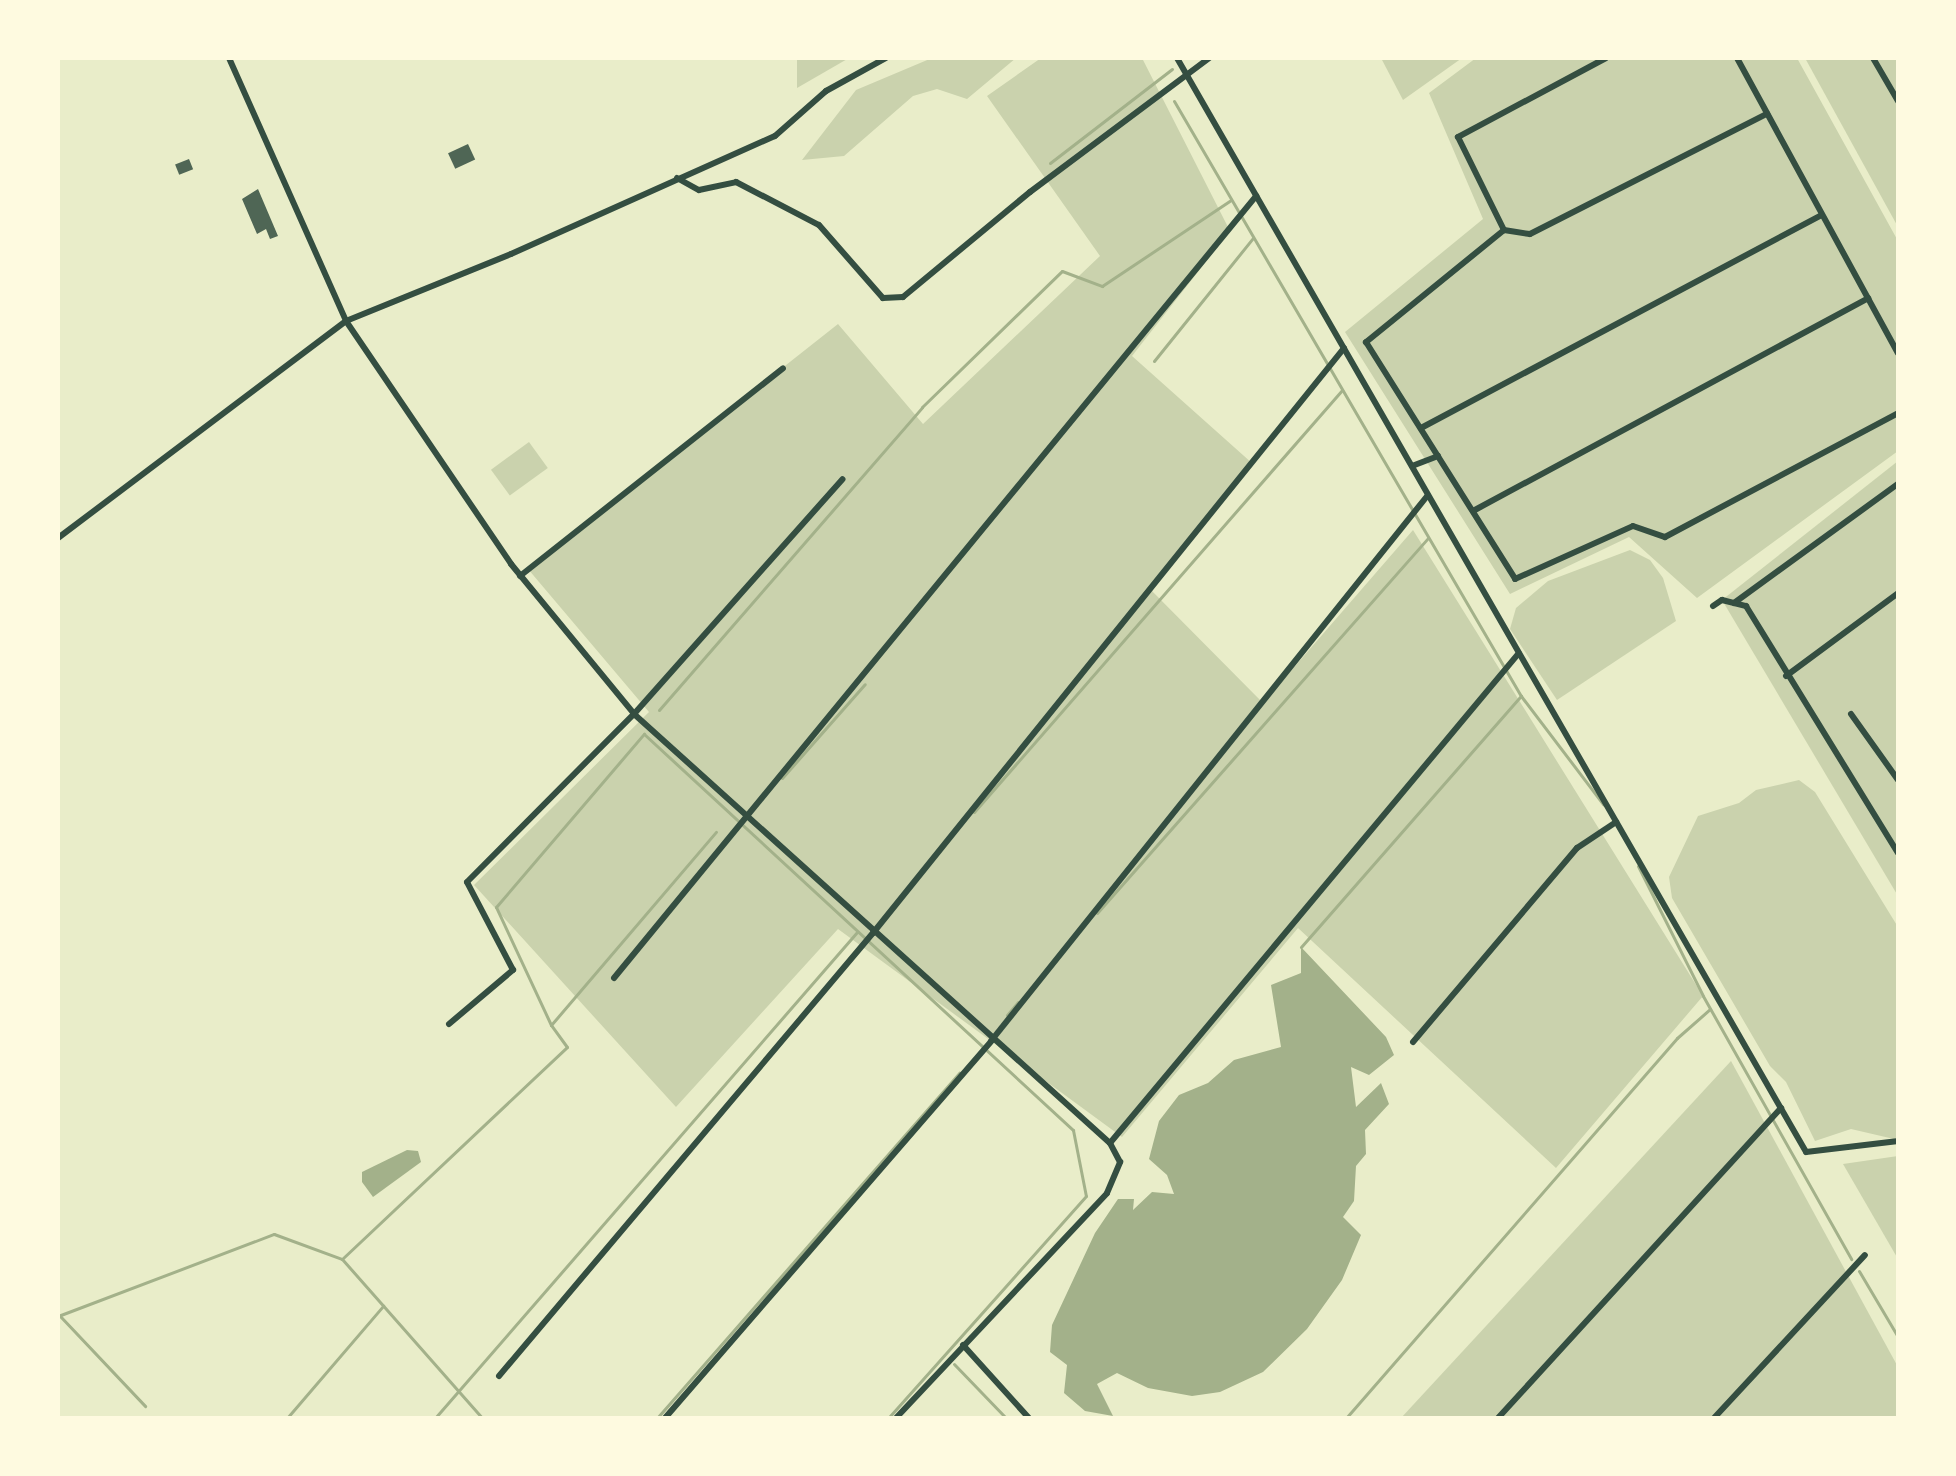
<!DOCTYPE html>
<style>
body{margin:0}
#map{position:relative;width:1956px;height:1476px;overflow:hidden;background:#e9edc9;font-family:"DM Sans",sans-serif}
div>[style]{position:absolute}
.green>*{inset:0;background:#cad2ad;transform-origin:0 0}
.water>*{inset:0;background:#a3b18a}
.stream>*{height:3px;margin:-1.5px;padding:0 1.5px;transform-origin:1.5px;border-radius:1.5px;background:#a3b18a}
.building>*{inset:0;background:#4f6655;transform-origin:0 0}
.minor>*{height:6px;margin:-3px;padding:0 3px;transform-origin:3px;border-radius:3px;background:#344e41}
span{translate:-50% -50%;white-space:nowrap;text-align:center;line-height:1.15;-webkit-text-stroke:6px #fefae0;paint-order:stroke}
.frame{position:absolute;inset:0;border:60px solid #fefae0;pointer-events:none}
</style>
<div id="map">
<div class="green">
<div style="clip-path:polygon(797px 58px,849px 58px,797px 88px)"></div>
<div style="clip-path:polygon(932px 58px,1016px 58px,967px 99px,937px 89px,913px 96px,844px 156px,802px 160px,856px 90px)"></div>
<div style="clip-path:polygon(1041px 58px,1142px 58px,1230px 231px,1132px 356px,1253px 464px,1150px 589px,1263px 703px,1413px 530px,1703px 996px,1556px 1168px,1298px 928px,1122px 1137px,838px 929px,676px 1107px,474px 885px,649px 712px,528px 569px,838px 324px,923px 424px,1100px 256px,987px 96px)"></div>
<div style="clip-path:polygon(1381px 58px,1462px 58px,1403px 100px)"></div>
<div style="clip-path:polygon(1476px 58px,1797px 58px,1898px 241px,1898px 451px,1697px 598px,1629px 537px,1510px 594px,1345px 332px,1483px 219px,1429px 93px)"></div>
<div style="clip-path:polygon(1805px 58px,1898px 58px,1898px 227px)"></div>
<div style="left:529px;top:442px;width:32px;height:47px;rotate:54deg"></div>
<div style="clip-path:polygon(1898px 461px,1898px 896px,1722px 600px)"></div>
<div style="clip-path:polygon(1630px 550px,1650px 560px,1663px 578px,1676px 621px,1557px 700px,1510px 629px,1516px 608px,1548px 581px)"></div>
<div style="clip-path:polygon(1799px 780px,1815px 792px,1898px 927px,1898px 1137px,1894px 1139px,1851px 1129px,1815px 1141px,1786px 1082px,1770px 1066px,1672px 898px,1669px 877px,1698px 816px,1739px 803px,1756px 790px)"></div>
<div style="clip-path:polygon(1731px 1061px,1898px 1367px,1898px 1418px,1401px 1418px)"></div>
<div style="clip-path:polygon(1898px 1156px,1898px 1259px,1843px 1164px)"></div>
</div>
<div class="water">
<div style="clip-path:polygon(1301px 947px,1386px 1037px,1394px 1055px,1369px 1075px,1351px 1067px,1356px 1107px,1381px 1083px,1389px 1104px,1365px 1130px,1366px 1154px,1356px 1166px,1354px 1201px,1343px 1217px,1361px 1235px,1342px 1280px,1307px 1329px,1263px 1372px,1220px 1392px,1192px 1396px,1148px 1388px,1117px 1373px,1097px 1384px,1113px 1416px,1085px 1411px,1064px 1393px,1067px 1365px,1050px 1352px,1052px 1325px,1095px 1233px,1118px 1199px,1134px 1199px,1133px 1210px,1152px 1192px,1174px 1194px,1167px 1175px,1149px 1159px,1159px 1121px,1179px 1095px,1208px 1083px,1234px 1060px,1281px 1047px,1271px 985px,1301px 973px)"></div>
<div style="clip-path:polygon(407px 1150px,418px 1151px,421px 1162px,373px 1197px,362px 1182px,362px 1172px)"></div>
</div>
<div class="stream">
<div style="left:1174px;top:101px;width:689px;rotate:59.75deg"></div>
<div style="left:1521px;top:696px;width:136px;rotate:52.8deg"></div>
<div style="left:1050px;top:163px;width:154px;rotate:-37.6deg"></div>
<div style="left:1154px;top:361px;width:158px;rotate:-51.2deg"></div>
<div style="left:659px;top:710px;width:401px;rotate:-49deg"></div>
<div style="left:922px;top:407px;width:195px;rotate:-44.2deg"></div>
<div style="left:1062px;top:271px;width:43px;rotate:20.6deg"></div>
<div style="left:1102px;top:286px;width:155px;rotate:-33.7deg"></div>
<div style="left:782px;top:778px;width:125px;rotate:-48.6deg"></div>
<div style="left:974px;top:812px;width:560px;rotate:-48.91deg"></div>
<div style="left:1638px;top:866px;width:145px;rotate:63.4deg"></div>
<div style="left:1703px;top:996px;width:302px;rotate:60.6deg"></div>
<div style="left:1097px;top:913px;width:500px;rotate:-48.57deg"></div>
<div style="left:1301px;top:947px;width:334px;rotate:-48.8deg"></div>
<div style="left:1007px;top:1015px;width:17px;rotate:-50deg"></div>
<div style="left:551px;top:1025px;width:254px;rotate:-49.5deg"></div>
<div style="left:342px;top:1259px;width:309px;rotate:-43.3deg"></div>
<div style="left:567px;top:1047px;width:27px;rotate:-126deg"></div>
<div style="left:551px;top:1025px;width:130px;rotate:-115deg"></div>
<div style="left:496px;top:907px;width:228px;rotate:-49.5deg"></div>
<div style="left:644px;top:734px;width:584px;rotate:42.71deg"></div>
<div style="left:1073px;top:1130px;width:67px;rotate:78.9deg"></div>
<div style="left:1086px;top:1196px;width:297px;rotate:131.7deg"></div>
<div style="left:1859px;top:1271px;width:77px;rotate:59.4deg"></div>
<div style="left:58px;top:1316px;width:231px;rotate:-20.8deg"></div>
<div style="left:274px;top:1234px;width:72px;rotate:20.2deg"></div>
<div style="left:342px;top:1259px;width:212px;rotate:48.6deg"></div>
<div style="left:60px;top:1316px;width:124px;rotate:46.6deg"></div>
<div style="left:954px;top:1364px;width:75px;rotate:46.1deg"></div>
<div style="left:287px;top:1418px;width:148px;rotate:-49.4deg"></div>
<div style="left:435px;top:1418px;width:644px;rotate:-49.03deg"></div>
<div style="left:657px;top:1418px;width:459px;rotate:-48.8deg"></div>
<div style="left:1346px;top:1418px;width:504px;rotate:-48.94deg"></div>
<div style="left:1677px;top:1038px;width:44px;rotate:-41.3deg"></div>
</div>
<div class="building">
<div style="left:468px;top:144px;width:17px;height:22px;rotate:65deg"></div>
<div style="left:189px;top:159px;width:11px;height:15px;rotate:68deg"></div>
<div style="clip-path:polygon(258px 189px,278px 236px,270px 239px,266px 229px,257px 234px,242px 199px)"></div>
</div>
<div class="minor">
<div style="left:229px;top:58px;width:288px;rotate:66deg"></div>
<div style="left:346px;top:321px;width:294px;rotate:55.8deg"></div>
<div style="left:511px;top:564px;width:194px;rotate:50.6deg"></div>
<div style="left:634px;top:714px;width:641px;rotate:42.03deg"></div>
<div style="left:1177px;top:58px;width:1262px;rotate:60.1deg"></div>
<div style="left:1806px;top:1152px;width:93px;rotate:-6.8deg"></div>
<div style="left:1606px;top:58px;width:168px;rotate:151.9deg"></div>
<div style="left:1458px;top:137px;width:104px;rotate:63.7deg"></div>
<div style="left:1504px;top:230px;width:26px;rotate:9deg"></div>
<div style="left:1530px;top:234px;width:266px;rotate:-26.9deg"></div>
<div style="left:1737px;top:58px;width:336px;rotate:61.4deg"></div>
<div style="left:1873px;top:58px;width:50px;rotate:59.8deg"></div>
<div style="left:677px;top:178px;width:25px;rotate:29deg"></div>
<div style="left:699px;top:190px;width:38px;rotate:-12deg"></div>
<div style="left:736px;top:182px;width:93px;rotate:27.4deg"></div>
<div style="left:819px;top:225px;width:97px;rotate:48.8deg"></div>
<div style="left:883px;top:298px;width:20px;rotate:-3deg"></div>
<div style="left:903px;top:297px;width:165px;rotate:-39.6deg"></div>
<div style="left:1030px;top:192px;width:224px;rotate:-36.8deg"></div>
<div style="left:1504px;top:230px;width:178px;rotate:140.9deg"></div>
<div style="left:1366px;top:342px;width:280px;rotate:57.8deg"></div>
<div style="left:1515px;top:579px;width:129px;rotate:-24.2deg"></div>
<div style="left:1633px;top:526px;width:34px;rotate:19deg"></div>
<div style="left:1665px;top:537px;width:264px;rotate:-28deg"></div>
<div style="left:1421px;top:428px;width:453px;rotate:-28deg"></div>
<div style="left:1412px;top:466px;width:28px;rotate:-21deg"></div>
<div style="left:1473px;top:511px;width:449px;rotate:-28.3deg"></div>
<div style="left:58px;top:538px;width:361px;rotate:-37deg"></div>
<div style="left:346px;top:321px;width:178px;rotate:-22.1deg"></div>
<div style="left:511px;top:254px;width:289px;rotate:-24.1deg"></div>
<div style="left:775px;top:136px;width:68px;rotate:-41.4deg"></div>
<div style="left:826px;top:91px;width:68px;rotate:-28.8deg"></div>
<div style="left:520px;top:576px;width:335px;rotate:-38.3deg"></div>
<div style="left:1734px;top:603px;width:203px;rotate:-36deg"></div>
<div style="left:1713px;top:606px;width:11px;rotate:-34deg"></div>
<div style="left:1722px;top:600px;width:25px;rotate:14deg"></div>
<div style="left:1746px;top:606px;width:290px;rotate:58.4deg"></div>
<div style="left:1786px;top:676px;width:139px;rotate:-36.5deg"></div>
<div style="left:1851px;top:714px;width:81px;rotate:54.5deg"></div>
<div style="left:614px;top:978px;width:1012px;rotate:-50.61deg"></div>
<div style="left:449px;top:1024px;width:84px;rotate:-40.2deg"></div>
<div style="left:513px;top:970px;width:99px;rotate:-117.6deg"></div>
<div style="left:467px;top:882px;width:237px;rotate:-45.2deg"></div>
<div style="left:634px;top:714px;width:314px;rotate:-48.4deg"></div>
<div style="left:1413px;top:1042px;width:254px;rotate:-49.8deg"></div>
<div style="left:1577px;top:848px;width:47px;rotate:-33.7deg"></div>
<div style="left:963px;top:1345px;width:98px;rotate:47.9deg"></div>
<div style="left:499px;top:1376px;width:580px;rotate:-49.83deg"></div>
<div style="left:873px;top:933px;width:751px;rotate:-51.16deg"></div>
<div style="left:665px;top:1418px;width:498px;rotate:-49.1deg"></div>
<div style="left:991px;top:1041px;width:699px;rotate:-51.33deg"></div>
<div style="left:896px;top:1418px;width:308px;rotate:-46.8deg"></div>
<div style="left:1107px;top:1193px;width:34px;rotate:-67deg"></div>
<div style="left:1120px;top:1162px;width:21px;rotate:-118deg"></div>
<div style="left:1110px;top:1143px;width:638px;rotate:-50.15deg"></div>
<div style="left:1498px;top:1418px;width:420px;rotate:-47.6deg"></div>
<div style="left:1714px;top:1418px;width:222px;rotate:-47.2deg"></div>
</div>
<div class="frame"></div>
</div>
